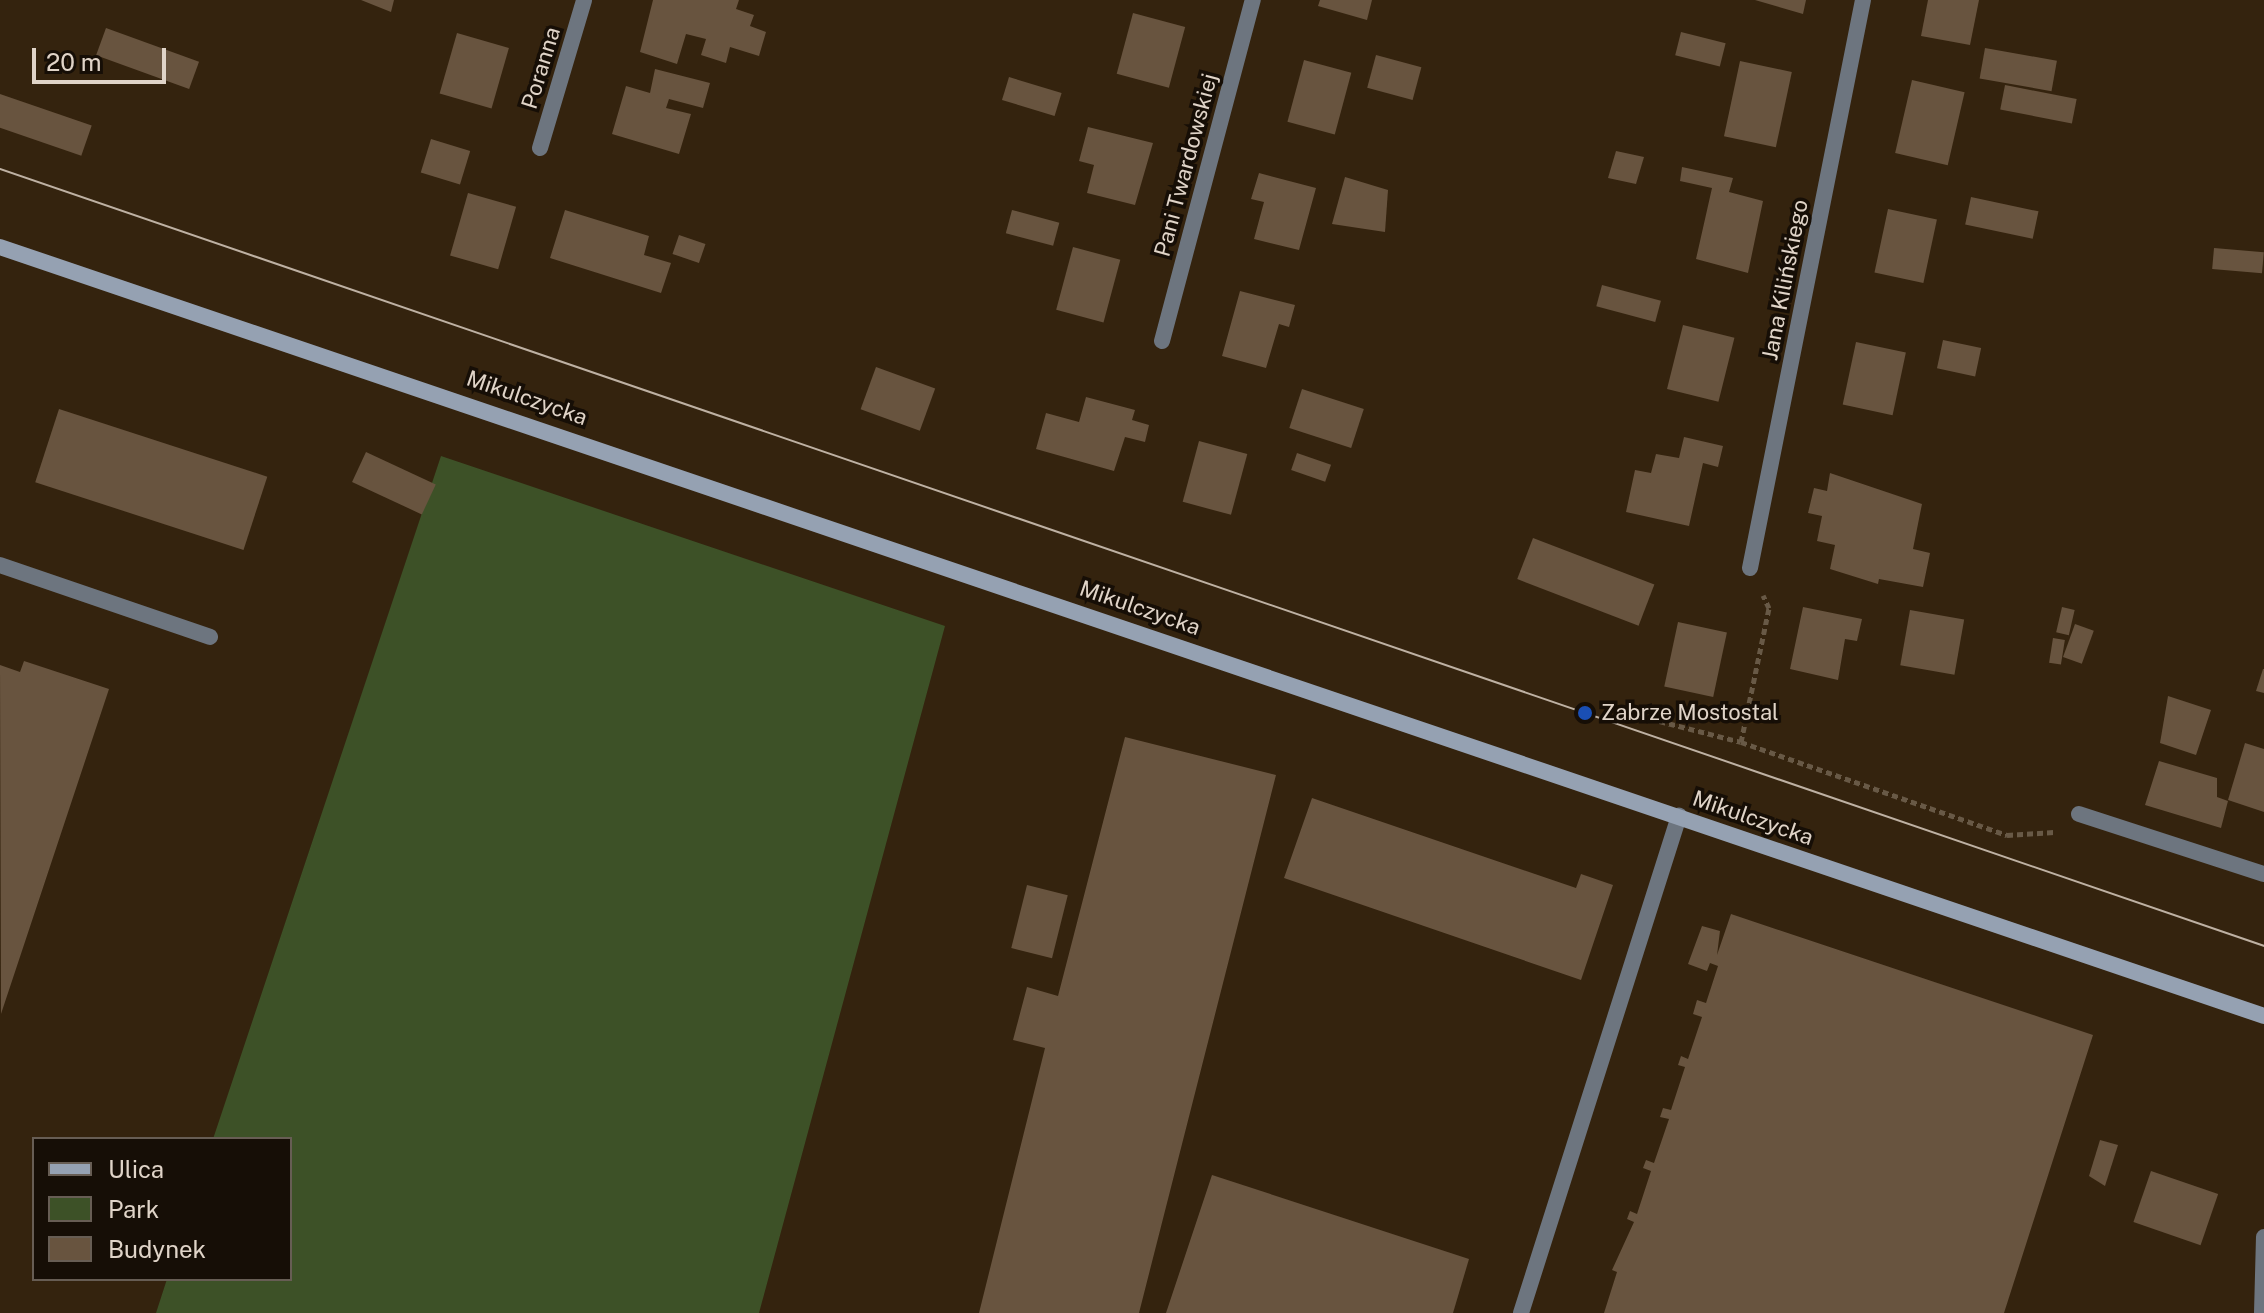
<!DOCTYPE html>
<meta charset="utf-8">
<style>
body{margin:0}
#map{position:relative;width:2264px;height:1313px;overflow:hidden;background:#34230e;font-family:"Public Sans",sans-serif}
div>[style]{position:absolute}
.green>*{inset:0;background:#3d5127}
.building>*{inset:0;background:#68543f;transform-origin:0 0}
.path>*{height:5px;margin-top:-2.5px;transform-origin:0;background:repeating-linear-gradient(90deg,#685946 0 6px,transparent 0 10px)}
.service>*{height:16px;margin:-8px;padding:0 8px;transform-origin:8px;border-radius:8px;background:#6d757f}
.minor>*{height:16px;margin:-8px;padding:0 8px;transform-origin:8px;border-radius:8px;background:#6d757f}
.secondary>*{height:16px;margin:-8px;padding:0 8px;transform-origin:8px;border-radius:8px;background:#95a1b2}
.tram>*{height:2px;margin:-1px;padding:0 1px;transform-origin:1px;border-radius:1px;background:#beb1a3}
.dots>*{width:22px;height:22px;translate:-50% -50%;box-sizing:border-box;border:4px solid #160e06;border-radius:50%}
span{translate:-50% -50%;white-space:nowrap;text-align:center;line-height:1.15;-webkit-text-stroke:7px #160e06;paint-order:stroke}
.street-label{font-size:22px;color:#e0d4c8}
.poi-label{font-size:22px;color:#e0d4c8}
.left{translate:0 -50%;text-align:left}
.legend{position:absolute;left:32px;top:1137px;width:260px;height:144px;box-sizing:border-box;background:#160e06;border:2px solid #675d54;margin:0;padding:10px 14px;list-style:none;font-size:24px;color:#e0d4c8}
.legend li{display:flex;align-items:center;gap:16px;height:40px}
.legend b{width:40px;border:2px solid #675d54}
.scale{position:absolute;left:32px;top:48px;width:134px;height:36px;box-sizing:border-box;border:4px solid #e0d4c8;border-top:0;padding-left:10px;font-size:24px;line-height:28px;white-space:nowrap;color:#e0d4c8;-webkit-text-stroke:6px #160e06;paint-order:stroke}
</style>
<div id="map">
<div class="green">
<div style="clip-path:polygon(441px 456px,945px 626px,759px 1313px,156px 1313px,167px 1279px,290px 1279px,290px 1139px,213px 1139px)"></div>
</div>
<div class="building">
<div style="clip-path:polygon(361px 0,394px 0,391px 12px)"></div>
<div style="clip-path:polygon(653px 0,739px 0,736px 9px,754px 15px,750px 26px,766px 32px,759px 56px,730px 47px,726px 63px,701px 55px,706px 39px,686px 34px,677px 64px,640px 52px)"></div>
<div style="clip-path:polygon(1320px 0,1372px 0,1367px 20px,1318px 6px)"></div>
<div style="clip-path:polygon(1755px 0,1806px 0,1803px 14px)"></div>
<div style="clip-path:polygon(1928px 0,1979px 0,1970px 45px,1921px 36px)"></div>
<div style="left:1133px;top:13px;width:54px;height:63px;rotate:15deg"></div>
<div style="left:106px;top:28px;width:99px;height:29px;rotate:20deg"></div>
<div style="left:1681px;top:32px;width:46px;height:24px;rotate:14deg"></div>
<div style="left:457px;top:33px;width:54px;height:63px;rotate:16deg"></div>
<div style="left:1985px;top:48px;width:73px;height:31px;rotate:10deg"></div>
<div style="left:1376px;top:55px;width:47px;height:34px;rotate:15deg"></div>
<div style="left:1304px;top:60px;width:49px;height:64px;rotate:15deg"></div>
<div style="left:1740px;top:61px;width:53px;height:77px;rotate:12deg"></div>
<div style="clip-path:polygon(655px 69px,710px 83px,703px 108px,669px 99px,666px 108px,691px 114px,679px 154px,612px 134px,626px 86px,650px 93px)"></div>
<div style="left:1009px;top:77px;width:55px;height:24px;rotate:17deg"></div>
<div style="left:1912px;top:80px;width:54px;height:75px;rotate:13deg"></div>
<div style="left:2005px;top:85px;width:73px;height:25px;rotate:11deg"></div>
<div style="left:0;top:94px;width:97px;height:32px;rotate:19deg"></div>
<div style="clip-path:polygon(1088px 127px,1153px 143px,1135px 205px,1087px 193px,1094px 165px,1079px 161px)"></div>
<div style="left:431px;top:139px;width:41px;height:35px;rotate:17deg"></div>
<div style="clip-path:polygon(1616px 151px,1644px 157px,1636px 184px,1608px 178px)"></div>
<div style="clip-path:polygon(1682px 167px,1733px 178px,1729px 192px,1763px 201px,1748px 273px,1696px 259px,1712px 188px,1680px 181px)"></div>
<div style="clip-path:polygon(1259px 173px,1316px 188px,1299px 250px,1254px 239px,1264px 202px,1251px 199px)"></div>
<div style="clip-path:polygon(1345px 177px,1388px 190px,1385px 232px,1332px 224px)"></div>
<div style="left:468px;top:193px;width:50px;height:65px;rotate:16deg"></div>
<div style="left:1971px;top:197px;width:69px;height:28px;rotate:12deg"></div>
<div style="left:1888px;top:209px;width:50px;height:65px;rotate:12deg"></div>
<div style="clip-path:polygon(565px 210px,649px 236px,644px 255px,671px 263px,661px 293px,550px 258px)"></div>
<div style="left:1012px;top:210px;width:49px;height:24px;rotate:15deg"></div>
<div style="left:679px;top:235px;width:28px;height:20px;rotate:19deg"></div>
<div style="left:1073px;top:247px;width:49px;height:65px;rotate:15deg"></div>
<div style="left:2214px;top:248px;width:50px;height:21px;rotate:5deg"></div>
<div style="left:1602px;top:285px;width:61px;height:22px;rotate:15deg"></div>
<div style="clip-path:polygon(1240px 291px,1295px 305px,1289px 327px,1279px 324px,1266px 368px,1222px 356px)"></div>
<div style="left:1683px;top:325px;width:53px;height:66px;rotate:14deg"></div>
<div style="left:1943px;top:340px;width:39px;height:29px;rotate:12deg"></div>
<div style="left:1856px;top:342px;width:51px;height:64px;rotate:12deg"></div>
<div style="left:876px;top:367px;width:63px;height:45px;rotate:20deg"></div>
<div style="left:1302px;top:389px;width:65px;height:41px;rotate:18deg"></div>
<div style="clip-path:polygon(1086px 397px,1135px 410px,1132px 420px,1149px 425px,1145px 442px,1125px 437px,1114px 471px,1036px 449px,1046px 413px,1079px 422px)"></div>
<div style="left:59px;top:409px;width:219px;height:77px;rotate:18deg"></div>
<div style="clip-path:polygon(1684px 437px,1723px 446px,1718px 467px,1703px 463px,1689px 526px,1626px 512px,1635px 470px,1651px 473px,1656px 454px,1679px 458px)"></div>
<div style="left:1199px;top:441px;width:50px;height:63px;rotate:15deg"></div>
<div style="left:366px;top:452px;width:77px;height:33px;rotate:25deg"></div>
<div style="left:1297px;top:453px;width:36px;height:18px;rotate:19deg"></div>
<div style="clip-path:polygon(1830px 473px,1922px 504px,1913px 549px,1930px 553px,1923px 587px,1879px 579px,1878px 584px,1830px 569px,1835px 545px,1817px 541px,1822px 516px,1808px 513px,1814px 488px,1827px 491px)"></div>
<div style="left:1533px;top:538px;width:130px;height:44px;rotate:21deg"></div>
<div style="clip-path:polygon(1803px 607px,1862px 619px,1857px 641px,1845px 639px,1838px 680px,1790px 669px)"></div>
<div style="left:2062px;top:607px;width:13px;height:26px;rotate:13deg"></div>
<div style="left:1910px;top:610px;width:55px;height:56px;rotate:10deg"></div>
<div style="left:1678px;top:622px;width:50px;height:66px;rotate:12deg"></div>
<div style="left:2075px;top:624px;width:20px;height:35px;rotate:20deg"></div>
<div style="left:2053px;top:638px;width:12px;height:25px;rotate:9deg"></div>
<div style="clip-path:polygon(24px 661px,109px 689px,1px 1014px,0 665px,20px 672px)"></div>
<div style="clip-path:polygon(2263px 669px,2264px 669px,2264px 693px,2256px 691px)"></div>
<div style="clip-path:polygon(2168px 696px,2211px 710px,2196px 755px,2160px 743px)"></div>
<div style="clip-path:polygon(1125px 737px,1276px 775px,1139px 1313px,979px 1313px,1045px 1048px,1013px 1040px,1027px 987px,1058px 996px)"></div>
<div style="clip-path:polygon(2245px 743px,2264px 749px,2264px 812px,2228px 800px)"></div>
<div style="clip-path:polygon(2159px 761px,2217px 778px,2217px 797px,2228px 801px,2221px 828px,2145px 805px)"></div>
<div style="clip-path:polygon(1312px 798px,1576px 888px,1581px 874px,1613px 885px,1581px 980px,1284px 878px)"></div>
<div style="left:1027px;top:885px;width:42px;height:65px;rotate:14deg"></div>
<div style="clip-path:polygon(1731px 914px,2093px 1035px,2004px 1313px,1604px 1313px,1617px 1272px,1612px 1270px,1634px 1222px,1627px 1219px,1630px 1211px,1637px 1214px,1651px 1171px,1643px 1168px,1646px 1160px,1654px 1163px,1669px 1119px,1660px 1117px,1663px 1108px,1671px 1110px,1685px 1067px,1678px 1065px,1681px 1056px,1688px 1059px,1702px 1017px,1693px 1014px,1697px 1000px,1706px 1003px,1718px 966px,1710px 963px,1707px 971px,1688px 964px,1702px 926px,1720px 931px,1717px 955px)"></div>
<div style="clip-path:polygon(2100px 1140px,2118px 1145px,2105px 1186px,2089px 1176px)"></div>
<div style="left:2151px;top:1171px;width:71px;height:54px;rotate:19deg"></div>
<div style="clip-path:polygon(1212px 1175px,1469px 1259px,1453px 1313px,1166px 1313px)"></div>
</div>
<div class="path">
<div style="left:1640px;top:716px;width:104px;rotate:14.4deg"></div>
<div style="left:1741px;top:742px;width:282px;rotate:19.3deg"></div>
<div style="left:2007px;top:835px;width:47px;rotate:-3.7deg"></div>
<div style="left:1741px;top:742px;width:137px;rotate:-78.2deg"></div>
<div style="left:1769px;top:608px;width:14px;rotate:-115deg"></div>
</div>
<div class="service">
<div style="left:0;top:565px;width:222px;rotate:18.9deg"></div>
<div style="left:1521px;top:1313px;width:522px;rotate:-72.36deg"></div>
<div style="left:2262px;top:1313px;width:76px;rotate:-88.5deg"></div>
</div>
<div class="minor">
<div style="left:540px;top:148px;width:154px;rotate:-73.4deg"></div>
<div style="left:1162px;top:341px;width:353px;rotate:-75.1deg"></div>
<div style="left:1750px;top:568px;width:579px;rotate:-78.75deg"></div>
<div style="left:2079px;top:814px;width:194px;rotate:18deg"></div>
</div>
<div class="secondary">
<div style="left:0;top:247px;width:2391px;rotate:18.76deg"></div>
</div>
<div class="tram">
<div style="left:0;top:169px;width:2394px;rotate:18.94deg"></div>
</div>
<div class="dots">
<div style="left:1585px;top:713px;background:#1a4fb4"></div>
</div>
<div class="street-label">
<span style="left:541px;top:68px;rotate:-73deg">Poranna</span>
<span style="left:1186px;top:165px;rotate:-75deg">Pani Twardowskiej</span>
<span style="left:1785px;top:280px;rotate:-79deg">Jana Kilińskiego</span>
<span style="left:527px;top:398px;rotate:19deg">Mikulczycka</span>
<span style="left:1140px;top:608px;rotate:19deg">Mikulczycka</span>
<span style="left:1753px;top:818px;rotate:19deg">Mikulczycka</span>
</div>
<div class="poi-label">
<span class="left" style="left:1601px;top:713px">Zabrze Mostostal</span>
</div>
<ul class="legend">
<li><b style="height:10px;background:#95a1b2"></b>Ulica</li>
<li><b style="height:22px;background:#3d5127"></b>Park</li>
<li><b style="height:22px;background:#68543f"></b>Budynek</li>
</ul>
<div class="scale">20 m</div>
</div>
